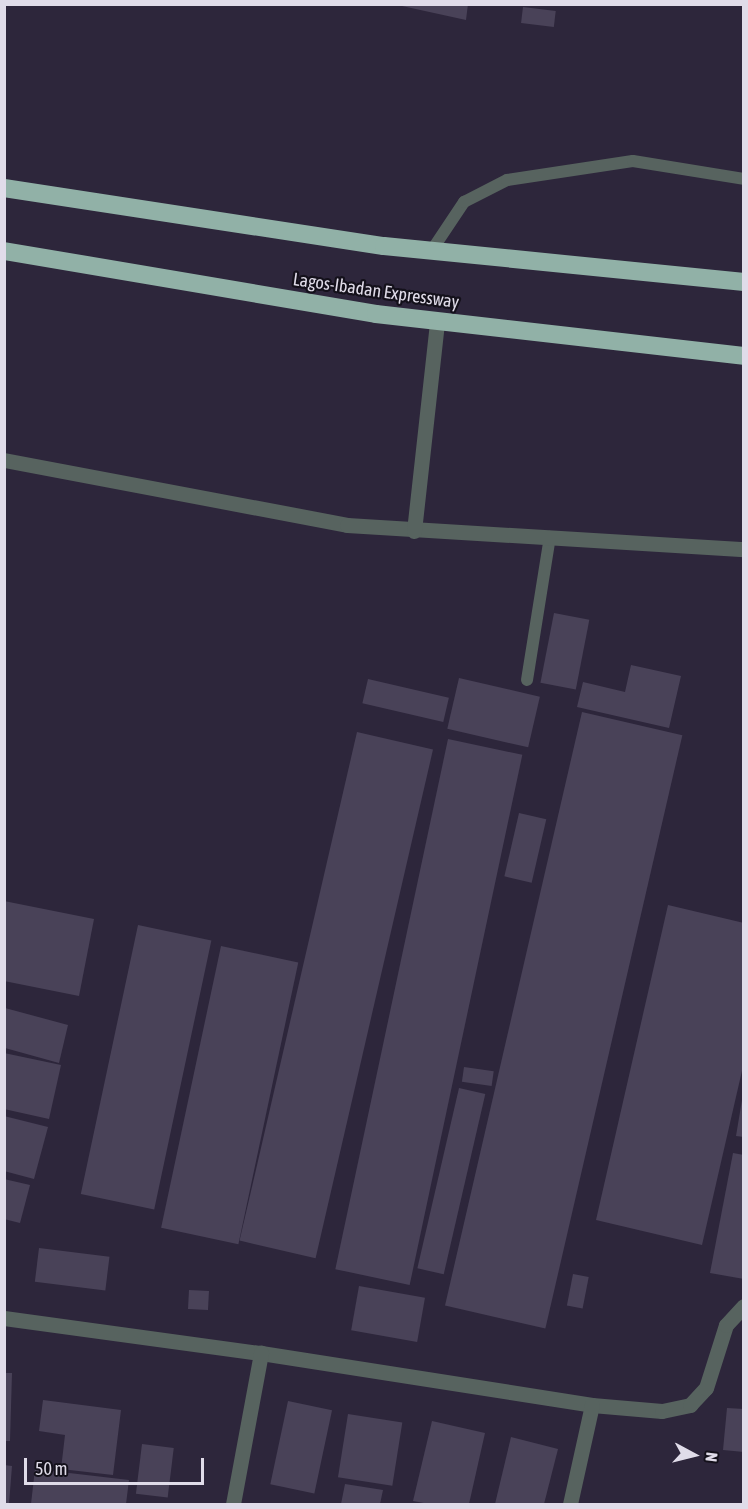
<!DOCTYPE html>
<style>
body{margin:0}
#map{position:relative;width:748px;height:1509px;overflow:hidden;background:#2d263b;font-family:"Asap Condensed",sans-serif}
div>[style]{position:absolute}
.building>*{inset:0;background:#494258;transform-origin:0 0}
.service>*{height:12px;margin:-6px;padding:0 6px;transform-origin:6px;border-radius:6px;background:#57635f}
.minor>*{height:15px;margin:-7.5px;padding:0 7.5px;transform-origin:7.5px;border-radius:7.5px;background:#57635f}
.motorway>*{height:18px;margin:-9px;padding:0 9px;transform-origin:9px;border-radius:9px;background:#91b1a7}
span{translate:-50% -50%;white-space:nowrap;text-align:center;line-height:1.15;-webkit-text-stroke:4.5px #14111b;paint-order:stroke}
.street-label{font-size:18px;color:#e0dce9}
.frame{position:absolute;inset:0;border:6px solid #e0dce9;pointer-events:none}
.north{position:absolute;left:664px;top:1425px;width:60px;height:60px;-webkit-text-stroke:4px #14111b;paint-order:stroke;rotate:97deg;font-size:16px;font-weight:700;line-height:24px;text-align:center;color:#e0dce9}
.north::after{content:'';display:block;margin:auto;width:21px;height:27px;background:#e0dce9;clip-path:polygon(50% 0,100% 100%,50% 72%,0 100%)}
.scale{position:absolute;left:24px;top:1458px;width:180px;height:27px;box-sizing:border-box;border:3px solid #e0dce9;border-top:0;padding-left:8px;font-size:18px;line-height:21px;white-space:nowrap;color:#e0dce9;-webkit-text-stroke:4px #14111b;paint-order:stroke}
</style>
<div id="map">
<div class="building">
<div style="clip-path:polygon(393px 4px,468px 4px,466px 20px)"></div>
<div style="left:523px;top:7px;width:33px;height:16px;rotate:7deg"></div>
<div style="left:554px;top:613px;width:36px;height:71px;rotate:11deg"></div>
<div style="clip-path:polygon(631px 665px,681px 676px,669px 728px,577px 707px,583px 682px,625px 692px)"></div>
<div style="left:459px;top:678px;width:83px;height:52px;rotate:13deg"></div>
<div style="left:368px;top:679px;width:83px;height:25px;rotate:13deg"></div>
<div style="left:582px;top:712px;width:103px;height:609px;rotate:13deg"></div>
<div style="left:357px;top:732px;width:78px;height:522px;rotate:13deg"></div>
<div style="left:448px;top:739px;width:76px;height:542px;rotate:12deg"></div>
<div style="left:519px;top:813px;width:28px;height:65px;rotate:13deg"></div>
<div style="clip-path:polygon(4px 901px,94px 919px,79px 996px,4px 981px)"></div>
<div style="clip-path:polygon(668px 905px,744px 923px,744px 1062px,702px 1245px,596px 1220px)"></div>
<div style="left:138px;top:925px;width:75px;height:275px;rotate:12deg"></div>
<div style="left:221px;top:946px;width:79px;height:288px;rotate:12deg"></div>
<div style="clip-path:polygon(5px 1008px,68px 1025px,59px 1063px,5px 1048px)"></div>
<div style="clip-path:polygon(4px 1053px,61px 1065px,49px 1119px,4px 1109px)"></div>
<div style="left:464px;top:1067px;width:30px;height:15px;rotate:8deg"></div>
<div style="left:459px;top:1088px;width:27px;height:185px;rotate:13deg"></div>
<div style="clip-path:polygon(742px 1100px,744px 1100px,744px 1137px,736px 1136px)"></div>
<div style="clip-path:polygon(4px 1116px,48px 1127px,34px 1179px,4px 1171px)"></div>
<div style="clip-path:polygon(733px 1153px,744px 1155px,744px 1279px,710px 1273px)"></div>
<div style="clip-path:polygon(4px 1179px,30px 1185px,20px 1223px,4px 1219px)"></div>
<div style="left:39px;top:1248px;width:71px;height:34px;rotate:7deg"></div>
<div style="left:573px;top:1274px;width:16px;height:32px;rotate:11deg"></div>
<div style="left:359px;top:1286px;width:67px;height:45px;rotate:10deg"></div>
<div style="left:189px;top:1290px;width:20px;height:19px;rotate:3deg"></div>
<div style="clip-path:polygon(4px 1373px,12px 1373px,10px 1441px,4px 1441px)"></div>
<div style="clip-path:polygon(43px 1400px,121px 1410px,113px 1475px,61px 1469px,65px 1435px,39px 1431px)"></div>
<div style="left:288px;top:1401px;width:45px;height:85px;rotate:12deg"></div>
<div style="clip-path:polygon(727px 1408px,744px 1409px,744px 1452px,723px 1450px)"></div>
<div style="left:348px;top:1414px;width:55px;height:64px;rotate:9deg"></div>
<div style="clip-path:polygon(432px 1421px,485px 1433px,469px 1504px,429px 1504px,413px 1501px)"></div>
<div style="clip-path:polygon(511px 1437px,558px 1449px,544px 1504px,495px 1504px)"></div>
<div style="left:142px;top:1444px;width:32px;height:50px;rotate:7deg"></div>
<div style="clip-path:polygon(4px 1465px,12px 1466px,9px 1504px,4px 1504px)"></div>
<div style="clip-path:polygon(35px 1469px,129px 1480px,126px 1504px,31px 1504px)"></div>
<div style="clip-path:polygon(345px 1484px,383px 1490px,380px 1504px,341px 1504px)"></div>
</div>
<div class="service">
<div style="left:432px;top:250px;width:58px;rotate:-56.3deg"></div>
<div style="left:464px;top:202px;width:48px;rotate:-27.1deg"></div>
<div style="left:507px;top:180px;width:127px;rotate:-8.6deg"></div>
<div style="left:633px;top:161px;width:112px;rotate:9.2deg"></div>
<div style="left:527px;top:680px;width:145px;rotate:-80.9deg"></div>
</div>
<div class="minor">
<div style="left:4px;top:460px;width:349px;rotate:10.7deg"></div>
<div style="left:347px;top:525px;width:398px;rotate:3.5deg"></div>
<div style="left:414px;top:531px;width:211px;rotate:-83.7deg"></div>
<div style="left:4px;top:1318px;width:259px;rotate:7.8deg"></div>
<div style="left:261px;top:1353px;width:335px;rotate:8.9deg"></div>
<div style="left:592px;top:1405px;width:70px;rotate:4.9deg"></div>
<div style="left:662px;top:1411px;width:29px;rotate:-12deg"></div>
<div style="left:690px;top:1405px;width:23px;rotate:-47deg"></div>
<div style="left:706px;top:1388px;width:66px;rotate:-72.4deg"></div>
<div style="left:726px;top:1325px;width:26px;rotate:-47deg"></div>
<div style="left:233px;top:1504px;width:154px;rotate:-79.5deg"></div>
<div style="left:570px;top:1504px;width:101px;rotate:-77.5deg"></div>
</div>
<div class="motorway">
<div style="left:4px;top:188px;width:384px;rotate:8.7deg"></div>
<div style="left:384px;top:246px;width:362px;rotate:5.7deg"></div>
<div style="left:4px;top:251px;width:377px;rotate:9.6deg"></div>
<div style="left:376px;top:314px;width:370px;rotate:6.5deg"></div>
</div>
<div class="street-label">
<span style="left:376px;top:291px;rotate:8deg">Lagos-Ibadan Expressway</span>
</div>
<div class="frame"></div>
<div class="north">N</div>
<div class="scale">50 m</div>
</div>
